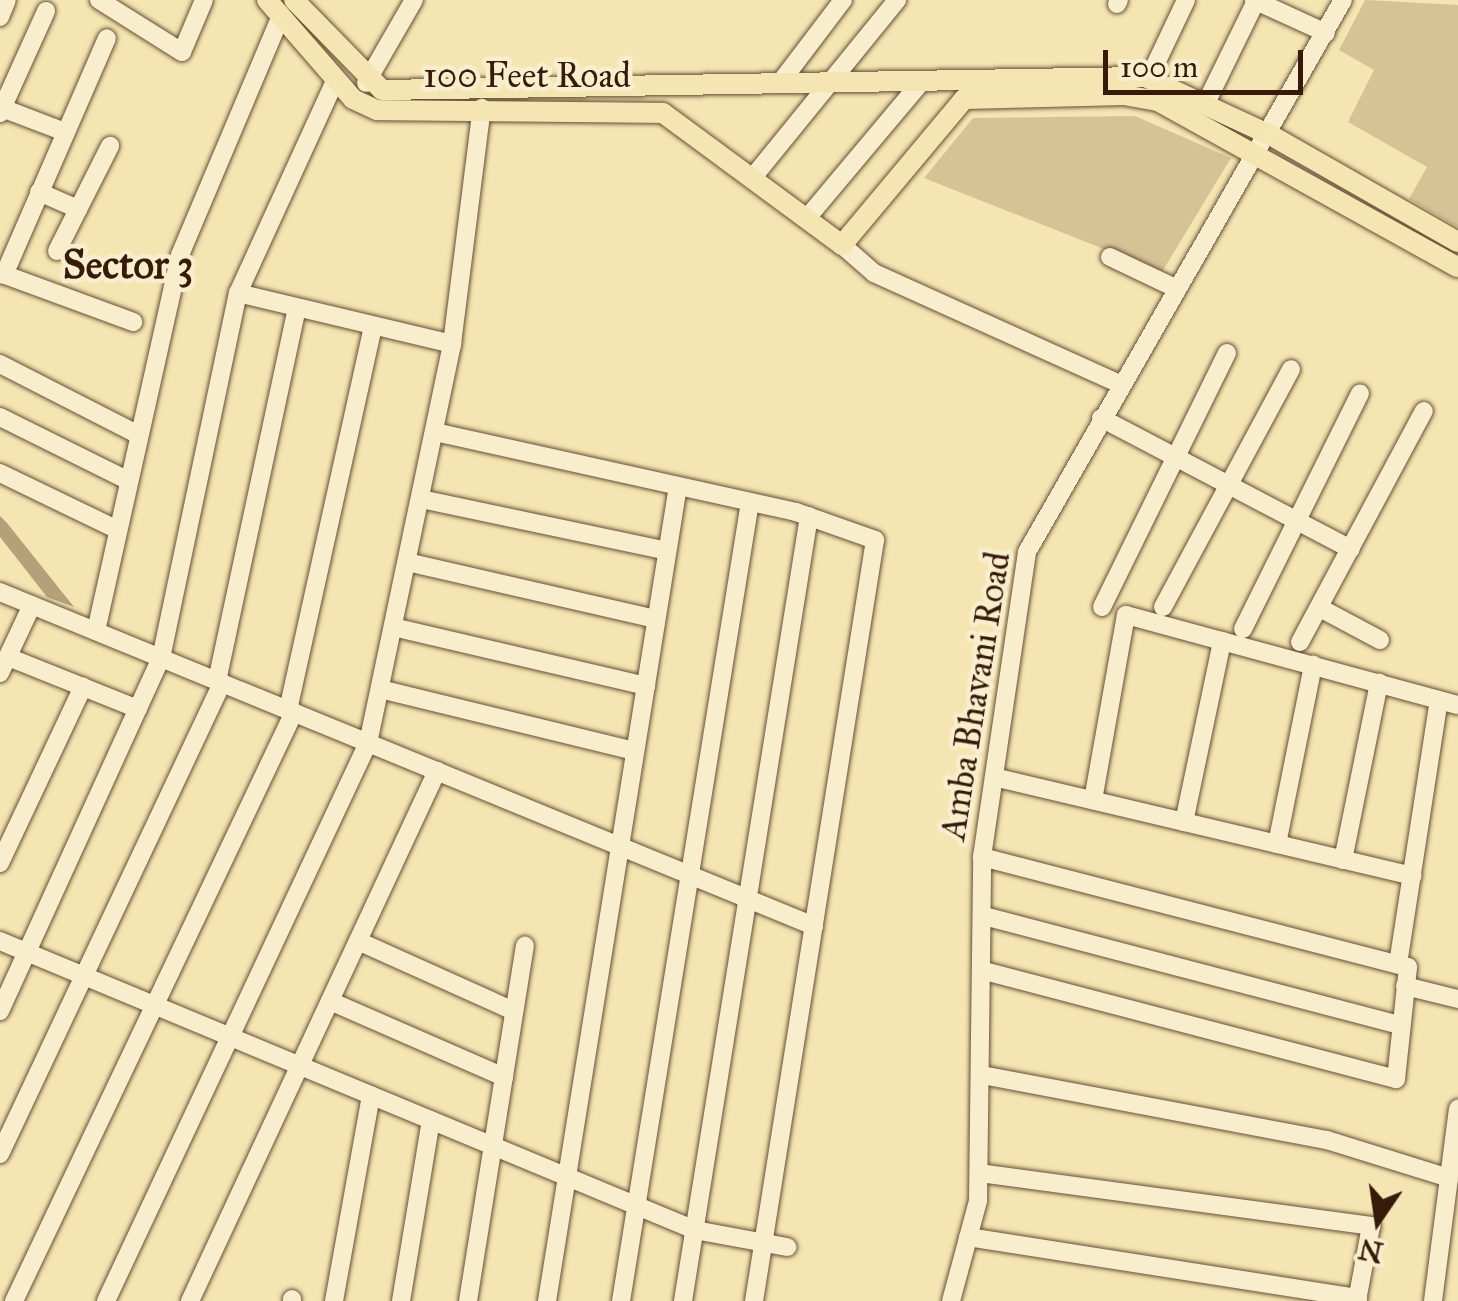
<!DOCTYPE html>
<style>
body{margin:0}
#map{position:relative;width:1458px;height:1301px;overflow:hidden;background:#f5e5b2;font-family:"IM FELL Great Primer",serif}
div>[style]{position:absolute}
.green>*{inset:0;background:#d5c396}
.water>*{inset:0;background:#b4a079}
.roads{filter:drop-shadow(0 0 2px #664e35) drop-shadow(0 0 2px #664e35)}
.minor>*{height:18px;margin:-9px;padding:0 9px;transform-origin:9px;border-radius:9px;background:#f8eecd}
.major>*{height:20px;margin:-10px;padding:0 10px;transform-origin:10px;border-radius:10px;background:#f5e5b2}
span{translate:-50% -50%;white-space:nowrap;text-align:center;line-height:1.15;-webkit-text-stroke:9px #f8eecd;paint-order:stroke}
.street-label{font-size:35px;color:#361b0b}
.quarter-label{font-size:40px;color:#361b0b;font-weight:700}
.north{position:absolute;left:1328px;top:1171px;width:100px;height:100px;-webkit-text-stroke:8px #f8eecd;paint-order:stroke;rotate:193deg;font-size:28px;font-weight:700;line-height:40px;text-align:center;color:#361b0b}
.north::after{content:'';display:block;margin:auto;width:35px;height:45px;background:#361b0b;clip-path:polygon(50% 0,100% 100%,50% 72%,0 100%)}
.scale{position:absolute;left:1103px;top:50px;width:200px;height:45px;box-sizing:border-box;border:5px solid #361b0b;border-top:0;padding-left:12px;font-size:30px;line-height:35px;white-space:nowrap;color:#361b0b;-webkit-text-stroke:8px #f8eecd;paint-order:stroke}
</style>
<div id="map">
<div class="green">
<div style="clip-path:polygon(1365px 0,1458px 5px,1458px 227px,1409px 199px,1427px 167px,1348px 122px,1374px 70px,1339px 50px)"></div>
<div style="clip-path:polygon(1135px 116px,1231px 158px,1162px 272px,924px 178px,973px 118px)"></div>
</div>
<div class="water">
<div style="clip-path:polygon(0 516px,7px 523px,74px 607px,47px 597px,0 537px)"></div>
</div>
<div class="roads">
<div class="minor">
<div style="left:99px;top:0;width:98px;rotate:32.1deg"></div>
<div style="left:182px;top:52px;width:56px;rotate:-67.1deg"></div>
<div style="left:1254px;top:0;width:79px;rotate:24.6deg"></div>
<div style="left:1117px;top:4px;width:4px;rotate:-63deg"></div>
<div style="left:0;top:17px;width:18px;rotate:-68deg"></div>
<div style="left:1149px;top:78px;width:86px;rotate:-64.6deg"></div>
<div style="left:366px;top:83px;width:96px;rotate:-60deg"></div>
<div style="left:780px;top:83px;width:104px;rotate:-52.8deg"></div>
<div style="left:1206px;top:103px;width:114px;rotate:-63.9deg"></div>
<div style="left:2px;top:108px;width:67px;rotate:20.9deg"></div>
<div style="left:0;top:113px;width:112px;rotate:-65.7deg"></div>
<div style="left:754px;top:176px;width:227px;rotate:-50.9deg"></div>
<div style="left:39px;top:192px;width:43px;rotate:23.6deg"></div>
<div style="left:807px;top:218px;width:180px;rotate:-50deg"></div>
<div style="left:842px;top:245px;width:43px;rotate:41.2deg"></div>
<div style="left:874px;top:273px;width:270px;rotate:24.3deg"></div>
<div style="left:57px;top:251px;width:118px;rotate:-63.2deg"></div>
<div style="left:1110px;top:257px;width:72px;rotate:25.5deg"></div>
<div style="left:0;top:273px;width:142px;rotate:20.2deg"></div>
<div style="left:4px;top:275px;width:258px;rotate:-66.5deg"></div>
<div style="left:238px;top:293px;width:220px;rotate:13.4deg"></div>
<div style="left:0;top:364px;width:156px;rotate:27.1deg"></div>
<div style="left:0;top:417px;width:144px;rotate:26.4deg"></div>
<div style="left:1101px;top:418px;width:282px;rotate:27.7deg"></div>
<div style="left:435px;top:432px;width:370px;rotate:12.5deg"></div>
<div style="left:796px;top:512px;width:84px;rotate:19.5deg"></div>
<div style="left:875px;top:540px;width:771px;rotate:99.03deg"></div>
<div style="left:0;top:473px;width:131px;rotate:25.8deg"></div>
<div style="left:421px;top:499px;width:251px;rotate:11.9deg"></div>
<div style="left:407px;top:562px;width:255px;rotate:12.9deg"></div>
<div style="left:0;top:592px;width:880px;rotate:22.31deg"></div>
<div style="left:1102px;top:607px;width:283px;rotate:-63.8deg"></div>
<div style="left:1163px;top:607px;width:270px;rotate:-61.7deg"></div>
<div style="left:1320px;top:608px;width:68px;rotate:28.1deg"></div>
<div style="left:393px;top:627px;width:260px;rotate:13.1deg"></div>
<div style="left:1243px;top:629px;width:263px;rotate:-63.6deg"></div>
<div style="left:96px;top:631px;width:385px;rotate:-77.4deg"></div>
<div style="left:180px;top:255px;width:259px;rotate:-67.1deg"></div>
<div style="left:1300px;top:642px;width:262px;rotate:-61.8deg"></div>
<div style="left:8px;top:657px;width:140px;rotate:21.8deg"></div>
<div style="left:0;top:673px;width:75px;rotate:-64.8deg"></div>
<div style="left:217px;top:681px;width:381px;rotate:-77.9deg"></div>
<div style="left:380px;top:689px;width:262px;rotate:13.7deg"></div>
<div style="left:288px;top:710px;width:392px;rotate:-77.5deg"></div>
<div style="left:994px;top:777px;width:430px;rotate:13.3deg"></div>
<div style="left:1093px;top:800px;width:188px;rotate:-79.9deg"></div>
<div style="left:1126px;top:615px;width:344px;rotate:15.2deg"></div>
<div style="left:1184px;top:822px;width:185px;rotate:-78.1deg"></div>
<div style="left:1277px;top:844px;width:183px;rotate:-78.6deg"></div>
<div style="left:982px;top:857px;width:440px;rotate:14.5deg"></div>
<div style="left:1408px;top:967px;width:113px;rotate:96.1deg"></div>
<div style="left:1396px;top:1079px;width:425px;rotate:-165.3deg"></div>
<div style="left:1343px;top:860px;width:181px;rotate:-78.5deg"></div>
<div style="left:0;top:863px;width:195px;rotate:-64.8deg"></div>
<div style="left:984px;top:916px;width:429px;rotate:14.7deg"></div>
<div style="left:0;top:941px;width:753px;rotate:22.58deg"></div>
<div style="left:695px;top:1230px;width:94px;rotate:10.5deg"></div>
<div style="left:358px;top:941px;width:171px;rotate:24.2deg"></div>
<div style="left:1398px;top:964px;width:267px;rotate:-81.2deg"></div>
<div style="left:1405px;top:986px;width:55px;rotate:13.8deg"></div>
<div style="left:330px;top:1001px;width:190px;rotate:23.6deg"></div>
<div style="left:0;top:1011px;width:388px;rotate:-65.5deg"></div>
<div style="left:161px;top:658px;width:373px;rotate:-78.1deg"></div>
<div style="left:238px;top:293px;width:235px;rotate:-65.4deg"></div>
<div style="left:982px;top:1075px;width:351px;rotate:10.7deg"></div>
<div style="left:1327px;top:1140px;width:128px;rotate:17.3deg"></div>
<div style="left:0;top:1154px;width:521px;rotate:-64.76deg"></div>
<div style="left:980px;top:1173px;width:395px;rotate:7.7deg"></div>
<div style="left:1371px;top:1226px;width:76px;rotate:100.6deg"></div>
<div style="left:968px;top:1237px;width:395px;rotate:8.9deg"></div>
<div style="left:14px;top:1301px;width:652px;rotate:-64.57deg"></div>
<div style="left:106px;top:1301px;width:616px;rotate:-64.85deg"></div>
<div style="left:368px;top:743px;width:408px;rotate:-78.1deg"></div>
<div style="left:452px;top:344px;width:238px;rotate:-82.8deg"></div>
<div style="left:190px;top:1301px;width:585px;rotate:-65.01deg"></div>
<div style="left:292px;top:1301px;width:2px;rotate:-90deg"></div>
<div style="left:334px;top:1301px;width:209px;rotate:-79.8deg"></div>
<div style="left:401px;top:1301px;width:183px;rotate:-80.6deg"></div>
<div style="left:468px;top:1301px;width:360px;rotate:-80.9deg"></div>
<div style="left:547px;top:1301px;width:825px;rotate:-80.87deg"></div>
<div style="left:621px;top:1301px;width:809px;rotate:-80.83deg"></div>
<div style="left:683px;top:1301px;width:795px;rotate:-80.88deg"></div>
<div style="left:951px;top:1301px;width:104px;rotate:-74.9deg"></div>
<div style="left:978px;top:1201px;width:344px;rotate:-89.3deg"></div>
<div style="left:982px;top:857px;width:308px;rotate:-81.6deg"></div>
<div style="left:1027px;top:552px;width:636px;rotate:-60.21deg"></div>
<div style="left:1433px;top:1301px;width:194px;rotate:-82.6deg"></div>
</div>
<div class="major">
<div style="left:267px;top:0;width:131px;rotate:49deg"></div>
<div style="left:353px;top:99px;width:26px;rotate:25deg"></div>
<div style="left:377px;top:110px;width:286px;rotate:0.6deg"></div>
<div style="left:663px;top:113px;width:222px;rotate:36.4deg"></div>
<div style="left:842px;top:245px;width:190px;rotate:-50.1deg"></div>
<div style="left:964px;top:99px;width:160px;rotate:-1.4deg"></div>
<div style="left:1124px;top:95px;width:35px;rotate:10deg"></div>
<div style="left:1158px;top:101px;width:343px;rotate:29deg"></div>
<div style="left:294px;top:0;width:126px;rotate:45.6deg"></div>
<div style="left:382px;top:90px;width:763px;rotate:-0.98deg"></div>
<div style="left:1145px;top:77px;width:140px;rotate:24.9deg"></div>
<div style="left:1272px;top:136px;width:214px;rotate:29.7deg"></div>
</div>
</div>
<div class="street-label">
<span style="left:527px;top:76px">100 Feet Road</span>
<span style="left:976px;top:696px;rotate:-81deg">Amba Bhavani Road</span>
</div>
<div class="quarter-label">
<span style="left:128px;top:265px">Sector 3</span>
</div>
<div class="north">N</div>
<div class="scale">100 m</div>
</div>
